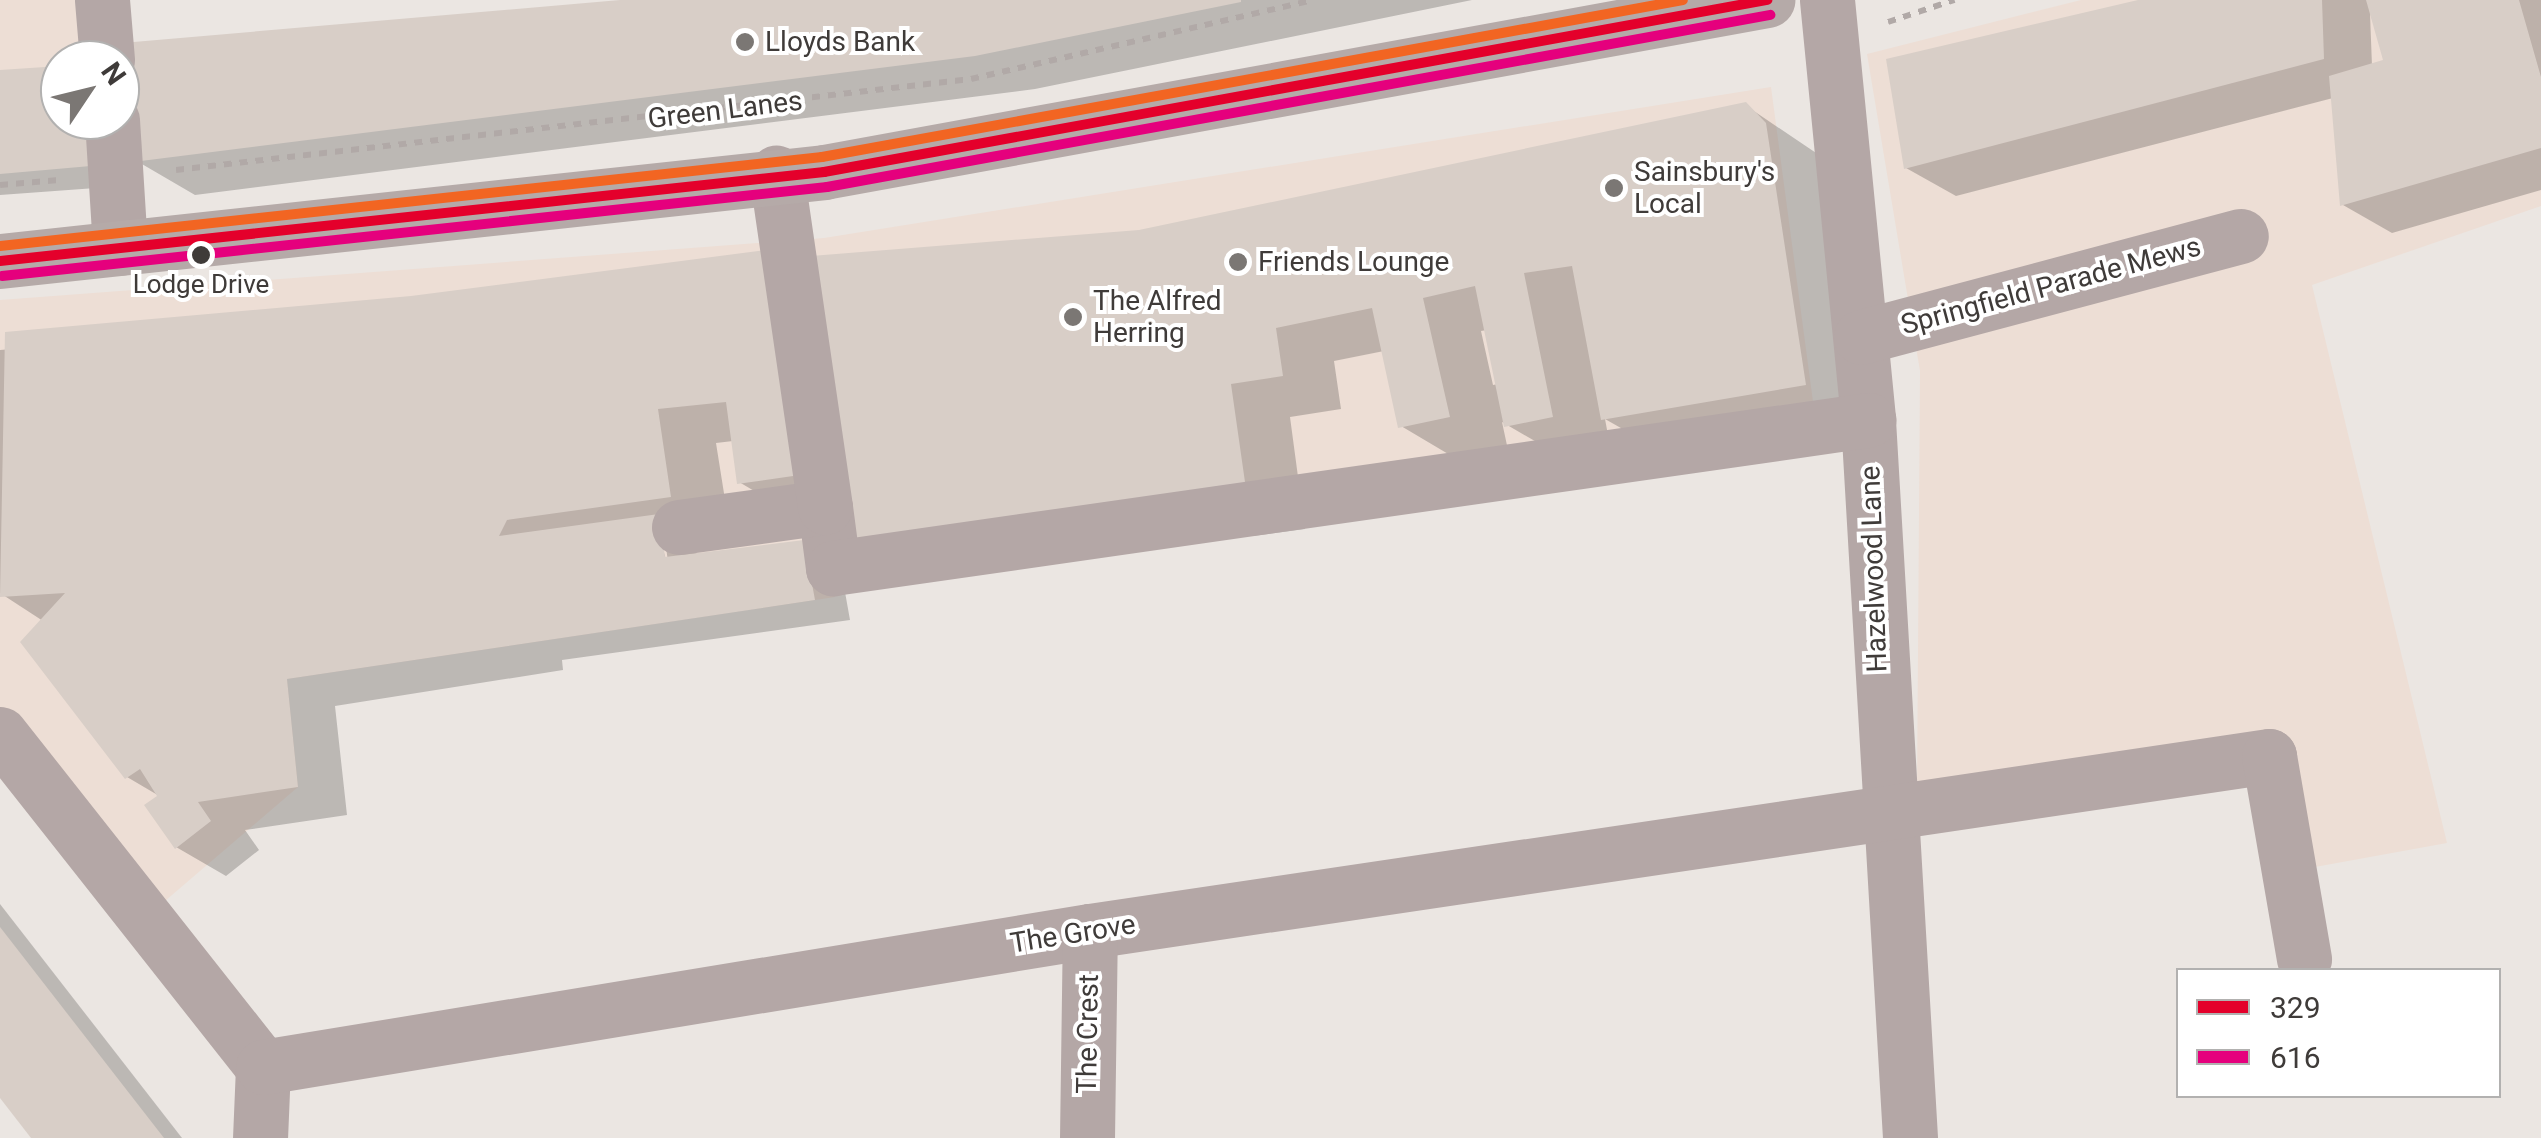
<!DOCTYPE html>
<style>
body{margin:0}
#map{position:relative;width:2541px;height:1138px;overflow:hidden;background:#ebe6e2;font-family:Roboto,sans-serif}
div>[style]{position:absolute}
.commercial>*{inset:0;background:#edded5}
.shadow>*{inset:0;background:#0003}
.building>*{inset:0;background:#d8cec7}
.path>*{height:6px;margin-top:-3px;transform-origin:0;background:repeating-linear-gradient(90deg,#b1a9a7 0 8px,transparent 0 16px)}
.minor>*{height:55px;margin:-27.5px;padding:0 27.5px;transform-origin:27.5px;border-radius:27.5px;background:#b4a7a6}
.major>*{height:55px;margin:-27.5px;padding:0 27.5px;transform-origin:27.5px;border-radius:27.5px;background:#b5aaa8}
.bus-1>*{height:10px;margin:-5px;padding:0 5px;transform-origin:5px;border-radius:5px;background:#e4002b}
.bus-2>*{height:10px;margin:-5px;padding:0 5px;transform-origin:5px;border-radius:5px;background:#e5007d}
.bus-3>*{height:10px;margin:-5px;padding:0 5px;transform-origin:5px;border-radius:5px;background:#f26522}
.dots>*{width:28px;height:28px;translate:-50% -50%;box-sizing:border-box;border:5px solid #fff;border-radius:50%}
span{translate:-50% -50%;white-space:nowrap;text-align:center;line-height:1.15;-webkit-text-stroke:8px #fff;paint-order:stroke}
.bus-label{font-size:26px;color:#3f3b39}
.poi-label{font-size:28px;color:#3f3b39}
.left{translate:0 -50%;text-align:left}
.street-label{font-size:28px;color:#3f3b39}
.legend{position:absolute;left:2176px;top:968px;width:325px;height:130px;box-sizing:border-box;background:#fff;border:2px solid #b2b1b0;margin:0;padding:12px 18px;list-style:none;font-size:30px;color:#3f3b39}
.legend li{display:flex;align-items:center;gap:20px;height:50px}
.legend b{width:50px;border:2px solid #b2b1b0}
.north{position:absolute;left:40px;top:40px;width:100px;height:100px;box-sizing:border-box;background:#fff;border:2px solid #b2b1b0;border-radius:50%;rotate:55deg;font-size:28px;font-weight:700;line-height:40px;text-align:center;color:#3f3b39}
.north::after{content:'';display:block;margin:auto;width:35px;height:45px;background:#7b7774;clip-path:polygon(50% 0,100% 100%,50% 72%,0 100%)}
</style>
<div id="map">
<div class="commercial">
<div style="clip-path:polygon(0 0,85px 0,90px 60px,60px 60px,60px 120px,0 164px)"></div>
<div style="clip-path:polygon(2081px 0,2541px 0,2541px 206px,2312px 285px,2447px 843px,2293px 871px,2269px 757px,1917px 794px,1920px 371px,1867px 54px)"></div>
<div style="clip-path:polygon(1771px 87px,1814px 409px,833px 569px,835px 597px,287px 679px,298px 787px,144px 919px,0 734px,0 300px,824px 238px)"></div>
</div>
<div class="shadow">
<div style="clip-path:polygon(649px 0,1472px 0,1035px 89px,195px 195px,135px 160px,137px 185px,0 195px,0 72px,60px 68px,60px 120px,120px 120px,120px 82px)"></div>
<div style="clip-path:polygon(evenodd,2149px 0,2541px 0,2541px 190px,2392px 233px,2343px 205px,2333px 98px,1956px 196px,1906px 168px,2149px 0,2370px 13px,2387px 62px,2372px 66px,2370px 13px)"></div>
<div style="clip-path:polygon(evenodd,1745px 105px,1825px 159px,1864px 418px,1663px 452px,1605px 419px,1611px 451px,1566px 459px,1502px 422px,1508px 450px,1460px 461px,1401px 426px,1384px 351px,1334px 361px,1341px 409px,1290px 417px,1305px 529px,1253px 536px,798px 517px,739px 482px,733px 441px,716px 443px,730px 531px,694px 536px,697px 556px,840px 564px,850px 620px,562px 660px,563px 670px,335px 706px,347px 815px,245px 830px,259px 850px,226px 876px,176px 847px,161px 797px,127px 777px,43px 621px,0 593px,0 350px,817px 282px,1139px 232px,1745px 105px,1487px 330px,1498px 384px,1493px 385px,1481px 331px,1487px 330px,1745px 105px,660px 540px,665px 540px,669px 569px,660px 540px)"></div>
<div style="clip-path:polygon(0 904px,182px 1138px,35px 1138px,0 1093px)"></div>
</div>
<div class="building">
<div style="clip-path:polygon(620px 0,1241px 0,1241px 2px,975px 56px,133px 162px,122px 43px)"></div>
<div style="clip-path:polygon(2138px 0,2322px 0,2324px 59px,1904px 169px,1886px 59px)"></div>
<div style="clip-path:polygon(2366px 0,2519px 0,2541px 77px,2541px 148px,2340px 206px,2329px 76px,2383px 60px)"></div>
<div style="clip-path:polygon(60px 66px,60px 120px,98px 120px,102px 165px,0 174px,0 70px)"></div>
<div style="clip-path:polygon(1746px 102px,1766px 123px,1806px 385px,1601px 420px,1572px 266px,1524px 273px,1553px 417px,1504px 427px,1475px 286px,1423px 298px,1450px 417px,1398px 428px,1372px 308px,1276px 328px,1283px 376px,1231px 384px,1247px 496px,852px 543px,811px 256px,1139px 230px)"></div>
<div style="clip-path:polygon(766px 250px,800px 475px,737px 484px,726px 402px,658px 409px,671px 497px,507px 520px,499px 536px,659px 514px,665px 557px,804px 540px,815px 600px,287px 679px,298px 787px,198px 802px,211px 821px,175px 849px,144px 805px,157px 796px,140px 769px,125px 779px,20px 642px,65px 593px,0 597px,5px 332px,411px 296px)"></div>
<div style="clip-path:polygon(0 927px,164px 1138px,31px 1138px,0 1098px)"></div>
</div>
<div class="path">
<div style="left:1888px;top:22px;width:70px;rotate:-18.4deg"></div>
<div style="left:176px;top:170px;width:800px;rotate:-6.53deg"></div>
<div style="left:971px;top:79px;width:351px;rotate:-13deg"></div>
<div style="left:0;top:185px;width:59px;rotate:-4.8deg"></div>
</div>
<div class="minor">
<div style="left:102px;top:0;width:60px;rotate:85.2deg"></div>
<div style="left:1827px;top:0;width:422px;rotate:84.4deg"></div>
<div style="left:1868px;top:420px;width:719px;rotate:86.65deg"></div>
<div style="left:112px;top:120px;width:128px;rotate:86.4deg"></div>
<div style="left:1861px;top:337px;width:393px;rotate:-14.9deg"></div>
<div style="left:825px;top:507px;width:62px;rotate:82.5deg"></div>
<div style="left:833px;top:568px;width:1046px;rotate:-8.14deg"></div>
<div style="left:679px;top:527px;width:147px;rotate:-7.8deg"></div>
<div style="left:825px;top:507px;width:338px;rotate:-98.3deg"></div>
<div style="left:0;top:734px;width:424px;rotate:51.7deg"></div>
<div style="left:263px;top:1067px;width:71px;rotate:92.4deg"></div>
<div style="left:263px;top:1067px;width:838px;rotate:-9.34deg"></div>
<div style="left:1090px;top:931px;width:1192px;rotate:-8.44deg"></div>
<div style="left:2269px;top:756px;width:206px;rotate:80.2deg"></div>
<div style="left:1087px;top:1138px;width:207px;rotate:-89.2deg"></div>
</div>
<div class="major">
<div style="left:0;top:261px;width:829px;rotate:-6.16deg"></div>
<div style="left:824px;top:172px;width:959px;rotate:-10.34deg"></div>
</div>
<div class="bus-1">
<div style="left:0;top:261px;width:829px;rotate:-6.16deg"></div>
<div style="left:824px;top:172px;width:959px;rotate:-10.34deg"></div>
</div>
<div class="bus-2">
<div style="left:2px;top:276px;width:830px;rotate:-6.16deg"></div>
<div style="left:827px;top:187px;width:959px;rotate:-10.34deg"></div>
</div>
<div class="bus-3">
<div style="left:0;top:246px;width:827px;rotate:-6.18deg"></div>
<div style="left:822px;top:157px;width:875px;rotate:-10.33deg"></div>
</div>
<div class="dots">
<div style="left:745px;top:42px;background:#7b7774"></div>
<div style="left:1614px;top:188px;background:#7b7774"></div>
<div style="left:201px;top:255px;background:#3f3b39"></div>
<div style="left:1238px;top:262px;background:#7b7774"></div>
<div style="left:1073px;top:317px;background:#7b7774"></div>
</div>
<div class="bus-label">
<span style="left:201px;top:285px">Lodge Drive</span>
</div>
<div class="poi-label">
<span class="left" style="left:765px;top:42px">Lloyds Bank</span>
<span class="left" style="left:1634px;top:188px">Sainsbury's<br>Local</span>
<span class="left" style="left:1258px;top:262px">Friends Lounge</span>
<span class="left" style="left:1093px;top:317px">The Alfred<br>Herring</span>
</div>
<div class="street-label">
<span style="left:725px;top:110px;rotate:-7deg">Green Lanes</span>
<span style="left:2051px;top:286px;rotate:-15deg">Springfield Parade Mews</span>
<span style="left:1874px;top:569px;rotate:-92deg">Hazelwood Lane</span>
<span style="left:1073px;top:934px;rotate:-9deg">The Grove</span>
<span style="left:1088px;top:1034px;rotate:-89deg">The Crest</span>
</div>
<ul class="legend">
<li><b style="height:12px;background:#e4002b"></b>329</li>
<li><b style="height:12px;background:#e5007d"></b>616</li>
</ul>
<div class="north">N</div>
</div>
